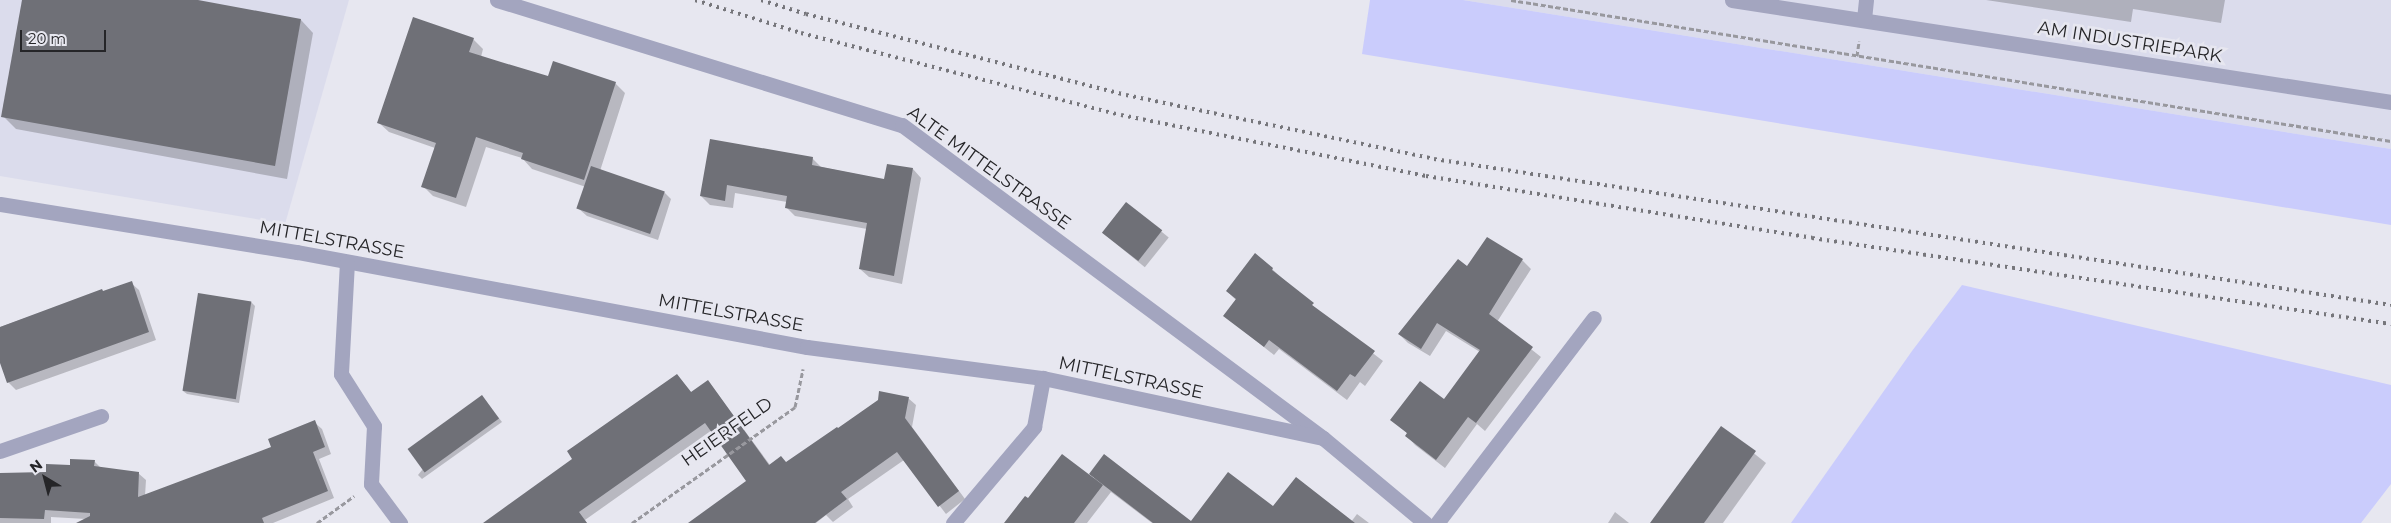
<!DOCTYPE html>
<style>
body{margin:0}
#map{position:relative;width:2391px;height:523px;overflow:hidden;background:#e7e7f0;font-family:Montserrat,sans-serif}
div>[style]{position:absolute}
.built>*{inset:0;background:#dbdcec}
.green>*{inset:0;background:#caccfc}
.shadow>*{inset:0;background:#0003;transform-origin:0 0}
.building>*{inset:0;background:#6f7077;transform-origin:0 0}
.path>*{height:3px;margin-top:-1.5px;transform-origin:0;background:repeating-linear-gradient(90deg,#98989e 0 5px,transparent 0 7.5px)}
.minor>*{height:15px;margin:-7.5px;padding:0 7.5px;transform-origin:7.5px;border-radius:7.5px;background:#a3a5bf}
.rail>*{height:4px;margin-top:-2px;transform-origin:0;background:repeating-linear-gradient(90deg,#76767b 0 2.5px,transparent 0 7.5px)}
span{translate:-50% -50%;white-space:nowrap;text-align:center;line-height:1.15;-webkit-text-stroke:5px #e7e7f0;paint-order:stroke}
.street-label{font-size:18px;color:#252528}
.north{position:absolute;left:20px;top:453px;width:50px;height:50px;-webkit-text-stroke:4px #e7e7f0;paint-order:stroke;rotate:323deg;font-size:14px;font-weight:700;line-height:20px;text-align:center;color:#252528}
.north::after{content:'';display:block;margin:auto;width:18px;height:22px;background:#252528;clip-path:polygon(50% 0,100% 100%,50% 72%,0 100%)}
.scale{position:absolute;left:20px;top:30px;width:86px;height:22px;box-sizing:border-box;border:2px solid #252528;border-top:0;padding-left:6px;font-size:15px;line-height:18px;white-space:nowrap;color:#252528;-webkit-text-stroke:4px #e7e7f0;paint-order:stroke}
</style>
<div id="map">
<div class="built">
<div style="clip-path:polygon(0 0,349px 0,285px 224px,0 176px)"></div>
<div style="clip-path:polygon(1463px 0,2391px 0,2391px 149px)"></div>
</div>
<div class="green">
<div style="clip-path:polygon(1370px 0,1463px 0,2391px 149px,2391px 225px,1362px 54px)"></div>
<div style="clip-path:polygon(1962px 285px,2391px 385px,2391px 484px,2361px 523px,1791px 523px,1912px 351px)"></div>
</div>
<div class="shadow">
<div style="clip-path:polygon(23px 0,191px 0,301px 20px,313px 33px,287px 179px,16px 129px,3px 116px)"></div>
<div style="clip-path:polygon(1986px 0,2225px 0,2221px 23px,2133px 9px,2131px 22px)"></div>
<div style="clip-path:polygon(473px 39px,483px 49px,481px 57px,549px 78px,615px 83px,625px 93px,600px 171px,664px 192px,671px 199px,658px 240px,587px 216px,579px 209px,586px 187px,532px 169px,522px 158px,486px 147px,466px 207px,433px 196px,423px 186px,435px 148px,389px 132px,378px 122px)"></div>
<div style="clip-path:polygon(711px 140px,812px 158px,821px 167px,885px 180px,913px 169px,921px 178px,902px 284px,869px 277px,860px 269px,867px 229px,795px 216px,786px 207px,787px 202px,735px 193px,733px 208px,710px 205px,701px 196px)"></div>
<div style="left:1126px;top:203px;width:55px;height:38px;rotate:39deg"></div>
<div style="clip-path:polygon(1522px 260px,1531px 269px,1497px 322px,1541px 357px,1485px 431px,1477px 424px,1445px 468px,1415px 445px,1407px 436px,1408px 434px,1392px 420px,1444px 400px,1480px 352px,1446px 331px,1430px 356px,1408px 343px,1399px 334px,1467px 268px)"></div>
<div style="clip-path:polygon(1272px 269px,1322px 314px,1383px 361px,1365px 386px,1360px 382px,1347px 400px,1279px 349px,1274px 355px,1225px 316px,1236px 300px,1227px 291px)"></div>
<div style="clip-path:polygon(131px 283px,139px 290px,156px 340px,16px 390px,8px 382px,0 359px,0 327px,102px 291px,103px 292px)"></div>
<div style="clip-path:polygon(199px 294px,251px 302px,255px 306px,239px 403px,187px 394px,183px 391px)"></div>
<div style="clip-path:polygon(677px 375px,692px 393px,708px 381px,770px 465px,787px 463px,838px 430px,908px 398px,916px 405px,912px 427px,965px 499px,946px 514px,904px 460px,848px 499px,853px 507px,833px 522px,826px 515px,816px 523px,696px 523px,748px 481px,712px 430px,585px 520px,587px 523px,488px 523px,574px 459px)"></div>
<div style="clip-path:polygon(482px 396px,502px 422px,422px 479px,418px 475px)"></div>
<div style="clip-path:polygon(314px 422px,322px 429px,331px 454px,319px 459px,334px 498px,273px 523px,83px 523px,86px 519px,51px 517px,51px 523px,0 523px,0 474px,47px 473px,94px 461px,101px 468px,138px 473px,146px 480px,145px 496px,272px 448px)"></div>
<div style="clip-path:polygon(1721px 427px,1766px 463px,1723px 523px,1651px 523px)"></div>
<div style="clip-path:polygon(1094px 478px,1192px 522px,1273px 508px,1351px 522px,1357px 514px,1369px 523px,1152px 523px,1111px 492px,1087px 523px,1006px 523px,1029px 500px)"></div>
<div style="clip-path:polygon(1615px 512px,1629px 523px,1608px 523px)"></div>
</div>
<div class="building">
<div style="clip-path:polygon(22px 0,198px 0,301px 19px,275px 166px,1px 117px)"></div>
<div style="clip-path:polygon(413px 17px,474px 38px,469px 52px,501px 62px,548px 76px,553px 61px,616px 82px,584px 180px,521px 159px,523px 153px,476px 137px,456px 198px,421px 187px,436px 143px,377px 123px)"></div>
<div style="clip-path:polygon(710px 139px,813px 157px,812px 165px,884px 179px,887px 164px,913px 168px,894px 276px,859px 269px,867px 223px,785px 208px,787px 196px,727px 185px,725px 201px,700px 196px)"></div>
<div style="left:591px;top:166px;width:78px;height:45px;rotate:19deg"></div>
<div style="left:1126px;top:202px;width:46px;height:39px;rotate:38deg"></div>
<div style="clip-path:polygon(1487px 237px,1523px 259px,1489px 314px,1533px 347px,1476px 423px,1468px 417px,1436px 460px,1405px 436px,1407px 433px,1390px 420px,1420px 381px,1444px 399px,1480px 350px,1437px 323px,1421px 349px,1398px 334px,1458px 259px,1467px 266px)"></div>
<div style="clip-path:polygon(1255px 253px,1273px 268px,1272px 270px,1314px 303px,1312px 305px,1375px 351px,1355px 377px,1350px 374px,1337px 391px,1269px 340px,1264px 347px,1223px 316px,1236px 299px,1226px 291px)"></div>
<div style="clip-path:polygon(132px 281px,149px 332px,7px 383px,0 363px,0 327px,102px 289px,103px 291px)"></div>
<div style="left:198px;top:293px;width:54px;height:99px;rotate:9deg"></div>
<div style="clip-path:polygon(677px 374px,691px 392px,708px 380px,769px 465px,781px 456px,786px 462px,837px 427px,838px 428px,878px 400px,879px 391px,909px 397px,905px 418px,959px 491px,938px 507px,897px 452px,841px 492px,847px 499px,815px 523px,688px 523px,746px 481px,705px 423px,579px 512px,587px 523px,483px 523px,572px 459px,567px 451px)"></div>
<div style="left:482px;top:395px;width:29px;height:92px;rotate:54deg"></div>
<div style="clip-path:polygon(315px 420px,325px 447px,313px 452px,328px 491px,262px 518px,264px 523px,76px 523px,90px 516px,90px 513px,45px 510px,44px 519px,0 518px,0 473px,46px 472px,46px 464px,70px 465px,70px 459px,95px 460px,94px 466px,139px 472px,138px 497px,271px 447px,268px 439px)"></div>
<div style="clip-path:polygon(1721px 426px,1756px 451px,1704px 523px,1650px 523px)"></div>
<div style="clip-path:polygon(1062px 454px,1103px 485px,1074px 523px,1004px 523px,1025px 496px,1028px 498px)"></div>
<div style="clip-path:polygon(1104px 454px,1191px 521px,1228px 472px,1273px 506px,1296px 477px,1355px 523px,1153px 523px,1089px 474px)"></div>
</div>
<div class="path">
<div style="left:1511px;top:0;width:891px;rotate:9.1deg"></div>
<div style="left:1857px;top:56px;width:15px;rotate:-82deg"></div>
<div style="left:317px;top:523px;width:46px;rotate:-36.1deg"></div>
<div style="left:632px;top:523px;width:200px;rotate:-35.4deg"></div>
<div style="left:795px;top:407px;width:39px;rotate:-78deg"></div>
</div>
<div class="minor">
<div style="left:497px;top:0;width:424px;rotate:17.2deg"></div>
<div style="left:902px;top:125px;width:525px;rotate:36.63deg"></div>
<div style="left:1323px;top:438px;width:133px;rotate:39.8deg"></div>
<div style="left:1732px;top:0;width:667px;rotate:8.8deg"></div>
<div style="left:1864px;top:19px;width:19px;rotate:-84deg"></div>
<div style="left:0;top:204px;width:301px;rotate:9.2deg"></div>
<div style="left:297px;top:252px;width:519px;rotate:10.55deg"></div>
<div style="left:807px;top:347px;width:238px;rotate:7.5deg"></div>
<div style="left:1043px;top:378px;width:286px;rotate:12.1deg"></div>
<div style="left:347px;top:262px;width:112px;rotate:93.1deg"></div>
<div style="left:341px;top:374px;width:62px;rotate:57.6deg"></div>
<div style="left:374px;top:426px;width:58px;rotate:93deg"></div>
<div style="left:371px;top:484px;width:49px;rotate:53.4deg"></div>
<div style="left:0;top:451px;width:107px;rotate:-19.1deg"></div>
<div style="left:953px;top:523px;width:126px;rotate:-49.8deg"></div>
<div style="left:1034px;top:427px;width:50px;rotate:-79.6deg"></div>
<div style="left:1437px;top:523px;width:258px;rotate:-52.6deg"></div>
</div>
<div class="rail">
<div style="left:695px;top:0;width:111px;rotate:17.3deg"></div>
<div style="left:801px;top:33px;width:330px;rotate:14.4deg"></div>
<div style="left:1121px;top:115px;width:311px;rotate:11.3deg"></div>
<div style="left:1426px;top:176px;width:391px;rotate:9.1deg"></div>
<div style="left:1812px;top:238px;width:585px;rotate:8.45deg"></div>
<div style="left:761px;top:0;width:47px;rotate:17.3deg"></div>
<div style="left:806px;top:14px;width:330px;rotate:14.2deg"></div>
<div style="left:1126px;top:95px;width:315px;rotate:11.7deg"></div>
<div style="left:1434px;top:159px;width:968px;rotate:8.67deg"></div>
</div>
<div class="street-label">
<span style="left:2130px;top:42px;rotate:9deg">AM INDUSTRIEPARK</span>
<span style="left:989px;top:168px;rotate:36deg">ALTE MITTELSTRASSE</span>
<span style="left:332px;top:240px;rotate:10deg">MITTELSTRASSE</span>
<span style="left:731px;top:313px;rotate:10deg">MITTELSTRASSE</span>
<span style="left:1131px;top:378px;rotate:12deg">MITTELSTRASSE</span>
<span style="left:727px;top:432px;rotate:-35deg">HEIERFELD</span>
</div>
<div class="north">N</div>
<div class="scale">20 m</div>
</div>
